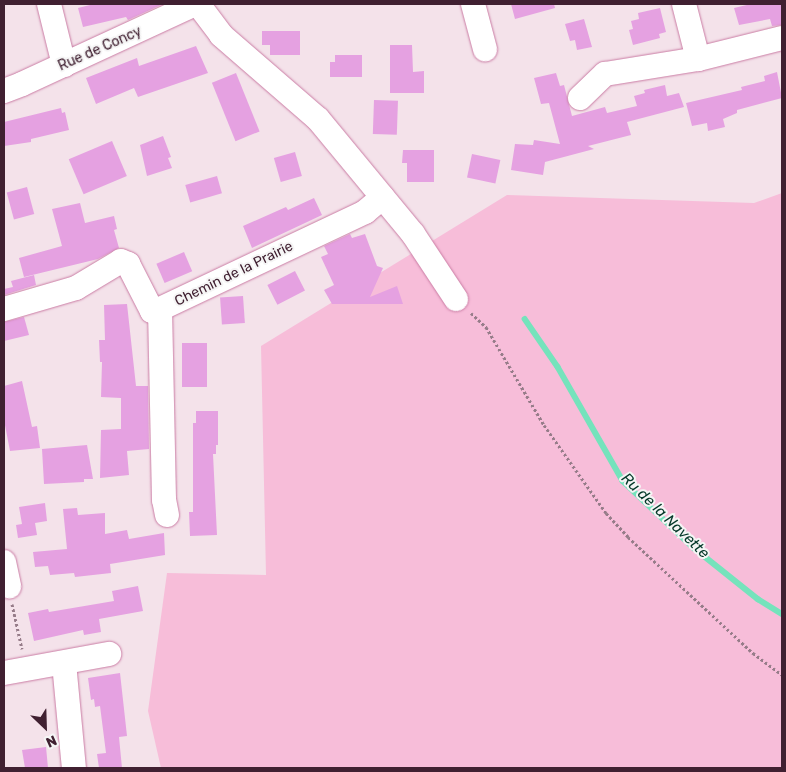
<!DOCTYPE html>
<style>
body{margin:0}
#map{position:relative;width:786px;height:772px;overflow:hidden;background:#f4e2ea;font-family:Rubik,sans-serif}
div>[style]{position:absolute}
.green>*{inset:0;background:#f7bdd9}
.stream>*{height:5.5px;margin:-2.75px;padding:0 2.75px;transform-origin:2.75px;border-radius:2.75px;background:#75e3bc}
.building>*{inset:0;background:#e5a1e1;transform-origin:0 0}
.path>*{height:3px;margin-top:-1.5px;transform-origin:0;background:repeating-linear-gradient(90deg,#967c89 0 2.5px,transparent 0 5px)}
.roads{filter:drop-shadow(0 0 1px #ca7ca4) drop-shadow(0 0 1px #ca7ca4)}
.minor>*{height:24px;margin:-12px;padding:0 12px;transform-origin:12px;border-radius:12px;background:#fff}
span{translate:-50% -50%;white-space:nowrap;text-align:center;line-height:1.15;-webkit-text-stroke:4px #f5f5f5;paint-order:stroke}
.street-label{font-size:14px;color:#402031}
.water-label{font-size:15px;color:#043829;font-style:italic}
.frame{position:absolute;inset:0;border:5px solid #402031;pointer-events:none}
.north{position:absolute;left:20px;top:702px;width:50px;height:50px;-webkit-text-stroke:4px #f5f5f5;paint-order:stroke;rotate:156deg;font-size:14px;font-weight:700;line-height:20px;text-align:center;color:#402031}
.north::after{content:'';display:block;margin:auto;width:18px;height:22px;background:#402031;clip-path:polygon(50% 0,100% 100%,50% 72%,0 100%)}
</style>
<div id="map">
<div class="green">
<div style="clip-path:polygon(782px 193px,782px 768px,161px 768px,148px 711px,167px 573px,266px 575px,261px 346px,507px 195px,754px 203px)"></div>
</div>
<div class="stream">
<div style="left:525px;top:319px;width:58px;rotate:55.5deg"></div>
<div style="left:558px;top:367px;width:131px;rotate:60.3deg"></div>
<div style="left:623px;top:481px;width:98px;rotate:43.3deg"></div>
<div style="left:694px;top:548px;width:82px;rotate:38.6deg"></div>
<div style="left:758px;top:599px;width:28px;rotate:32deg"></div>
</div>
<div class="building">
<div style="clip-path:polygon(94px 4px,163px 4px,128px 20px,126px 17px,83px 27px,78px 8px)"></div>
<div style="clip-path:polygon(511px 4px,554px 4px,555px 8px,515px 19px)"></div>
<div style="clip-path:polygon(751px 4px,782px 4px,782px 25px,772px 26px,770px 19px,739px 25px,734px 8px)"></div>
<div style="clip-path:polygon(660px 8px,666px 32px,659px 34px,660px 38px,633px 45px,629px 30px,633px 29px,631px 21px,639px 19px,638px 13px)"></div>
<div style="clip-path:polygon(584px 19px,592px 47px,577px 50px,575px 40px,570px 41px,565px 24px)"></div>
<div style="clip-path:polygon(262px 31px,300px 31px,300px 55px,270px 55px,270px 45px,262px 45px)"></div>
<div style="clip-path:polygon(390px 45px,412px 45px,413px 72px,424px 71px,424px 93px,390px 93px)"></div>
<div style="clip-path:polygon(196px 46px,208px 73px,138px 97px,134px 88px,96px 104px,86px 78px,137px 58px,139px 66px)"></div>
<div style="clip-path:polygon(335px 55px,362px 55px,362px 77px,330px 77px,330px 62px,335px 62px)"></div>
<div style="clip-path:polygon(777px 72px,782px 98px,737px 110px,737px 113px,723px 119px,725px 127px,708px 131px,707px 123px,692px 126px,686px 103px,742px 90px,741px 87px,765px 81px,764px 76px)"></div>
<div style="left:236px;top:73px;width:63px;height:26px;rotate:68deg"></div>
<div style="clip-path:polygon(556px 73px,560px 86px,564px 85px,572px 116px,605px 107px,607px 113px,637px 106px,634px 96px,645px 93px,644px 90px,665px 85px,667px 96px,679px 93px,684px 107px,627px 122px,631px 135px,588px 146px,594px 149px,545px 162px,543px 175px,511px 170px,515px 144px,533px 145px,534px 140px,560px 144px,549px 103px,541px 104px,534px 78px)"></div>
<div style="left:374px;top:100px;width:24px;height:34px;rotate:2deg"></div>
<div style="clip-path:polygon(61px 108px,62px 113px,65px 112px,69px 130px,31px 139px,31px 142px,4px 146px,4px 122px)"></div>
<div style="clip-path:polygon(163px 136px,171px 157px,168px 158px,172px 168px,147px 176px,140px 145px)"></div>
<div style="left:112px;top:141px;width:38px;height:47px;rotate:67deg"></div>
<div style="clip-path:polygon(403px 150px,434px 150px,434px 182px,407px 182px,407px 163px,402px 163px)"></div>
<div style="left:295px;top:152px;width:25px;height:22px;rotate:74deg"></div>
<div style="left:472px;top:154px;width:29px;height:24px;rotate:12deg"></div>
<div style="left:217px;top:176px;width:18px;height:33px;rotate:74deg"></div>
<div style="left:27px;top:187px;width:28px;height:21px;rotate:75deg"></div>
<div style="clip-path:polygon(314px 198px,322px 215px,252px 248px,243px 226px,286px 207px,288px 210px)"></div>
<div style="clip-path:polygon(80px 203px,85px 223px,114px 216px,117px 229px,114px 230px,119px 248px,98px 259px,24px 277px,19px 258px,62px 246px,52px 209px)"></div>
<div style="clip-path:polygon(350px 234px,352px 238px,365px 234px,377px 266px,383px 268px,370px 297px,397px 286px,403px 304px,332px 304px,324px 290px,334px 285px,321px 257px,328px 254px,324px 246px)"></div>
<div style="left:184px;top:252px;width:21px;height:30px;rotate:67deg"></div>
<div style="left:295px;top:271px;width:22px;height:31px;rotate:63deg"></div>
<div style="clip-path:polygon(34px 275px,36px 285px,4px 295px,4px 289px,13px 287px,11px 281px)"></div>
<div style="left:243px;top:296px;width:27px;height:23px;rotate:86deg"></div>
<div style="clip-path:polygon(127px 304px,136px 386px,148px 386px,149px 449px,127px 451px,129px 475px,100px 478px,101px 430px,121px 429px,121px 398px,101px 397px,102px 362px,100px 362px,99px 340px,105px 340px,104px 305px)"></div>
<div style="clip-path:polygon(24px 317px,29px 335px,4px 341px,4px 322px)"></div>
<div style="left:207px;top:343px;width:44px;height:25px;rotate:90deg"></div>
<div style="clip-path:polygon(22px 381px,32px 427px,37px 426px,40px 448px,10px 451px,4px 420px,4px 386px)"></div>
<div style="clip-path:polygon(196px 411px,218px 411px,218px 445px,216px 445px,216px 454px,213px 454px,217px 535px,190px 536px,189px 512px,193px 512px,193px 423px,196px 423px)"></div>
<div style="clip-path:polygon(87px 445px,93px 479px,84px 479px,84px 482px,44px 484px,42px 449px)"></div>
<div style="clip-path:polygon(45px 503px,47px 521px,35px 523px,37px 535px,18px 538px,16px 525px,22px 524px,19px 507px)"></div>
<div style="clip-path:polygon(77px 508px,78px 515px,105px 513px,105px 534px,127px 530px,129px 539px,164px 533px,165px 555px,110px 564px,111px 573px,75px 577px,74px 573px,50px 575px,48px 566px,35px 567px,33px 552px,67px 549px,63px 509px)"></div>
<div style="clip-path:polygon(138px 586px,143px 611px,99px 619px,101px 632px,84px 635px,83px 630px,34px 641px,28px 613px,48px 609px,49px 612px,114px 601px,112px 591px)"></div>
<div style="clip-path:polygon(120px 673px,127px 736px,119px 737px,122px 768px,99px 768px,97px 754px,106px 753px,100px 706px,95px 707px,94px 699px,91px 700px,88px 678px)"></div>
<div style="clip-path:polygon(46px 747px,48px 768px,25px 768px,22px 750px)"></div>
</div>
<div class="path">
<div style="left:471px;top:313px;width:21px;rotate:43deg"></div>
<div style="left:486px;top:327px;width:114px;rotate:59.4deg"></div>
<div style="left:544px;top:425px;width:108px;rotate:54.8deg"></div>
<div style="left:606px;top:513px;width:33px;rotate:47deg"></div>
<div style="left:628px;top:537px;width:171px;rotate:42.9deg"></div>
<div style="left:753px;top:653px;width:36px;rotate:37deg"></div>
<div style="left:12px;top:604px;width:46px;rotate:77.5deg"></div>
</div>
<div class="roads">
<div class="minor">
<div style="left:49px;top:4px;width:63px;rotate:76.2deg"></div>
<div style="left:198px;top:4px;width:39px;rotate:53deg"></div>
<div style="left:221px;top:35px;width:128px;rotate:40.9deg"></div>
<div style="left:318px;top:119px;width:149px;rotate:50.4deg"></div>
<div style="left:413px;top:234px;width:78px;rotate:56.5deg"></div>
<div style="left:473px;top:4px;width:47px;rotate:75.1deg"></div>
<div style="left:684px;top:4px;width:57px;rotate:75.7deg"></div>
<div style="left:698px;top:59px;width:87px;rotate:-14deg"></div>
<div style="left:4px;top:91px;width:19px;rotate:-21deg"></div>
<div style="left:22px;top:84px;width:191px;rotate:-24.8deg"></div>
<div style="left:580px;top:98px;width:35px;rotate:-44deg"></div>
<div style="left:605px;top:74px;width:94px;rotate:-9.2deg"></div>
<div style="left:4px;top:309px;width:75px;rotate:-16.3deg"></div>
<div style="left:76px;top:288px;width:52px;rotate:-31deg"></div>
<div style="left:121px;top:261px;width:8px;rotate:23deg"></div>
<div style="left:128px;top:264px;width:53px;rotate:62.9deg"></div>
<div style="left:152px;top:311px;width:8px;rotate:-14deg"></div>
<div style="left:167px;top:515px;width:15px;rotate:-101deg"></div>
<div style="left:164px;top:500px;width:191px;rotate:-91.2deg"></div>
<div style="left:160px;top:309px;width:227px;rotate:-25.3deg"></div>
<div style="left:365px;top:212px;width:23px;rotate:-40deg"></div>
<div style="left:4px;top:562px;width:25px;rotate:78deg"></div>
<div style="left:64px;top:663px;width:105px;rotate:84.6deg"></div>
<div style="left:4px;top:673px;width:107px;rotate:-10.3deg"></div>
</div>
</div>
<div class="street-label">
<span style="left:100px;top:49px;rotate:-24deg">Rue de Concy</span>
<span style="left:234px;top:274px;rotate:-26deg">Chemin de la Prairie</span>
</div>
<div class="water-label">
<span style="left:665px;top:516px;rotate:44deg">Ru de la Navette</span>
</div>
<div class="frame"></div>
<div class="north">N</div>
</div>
